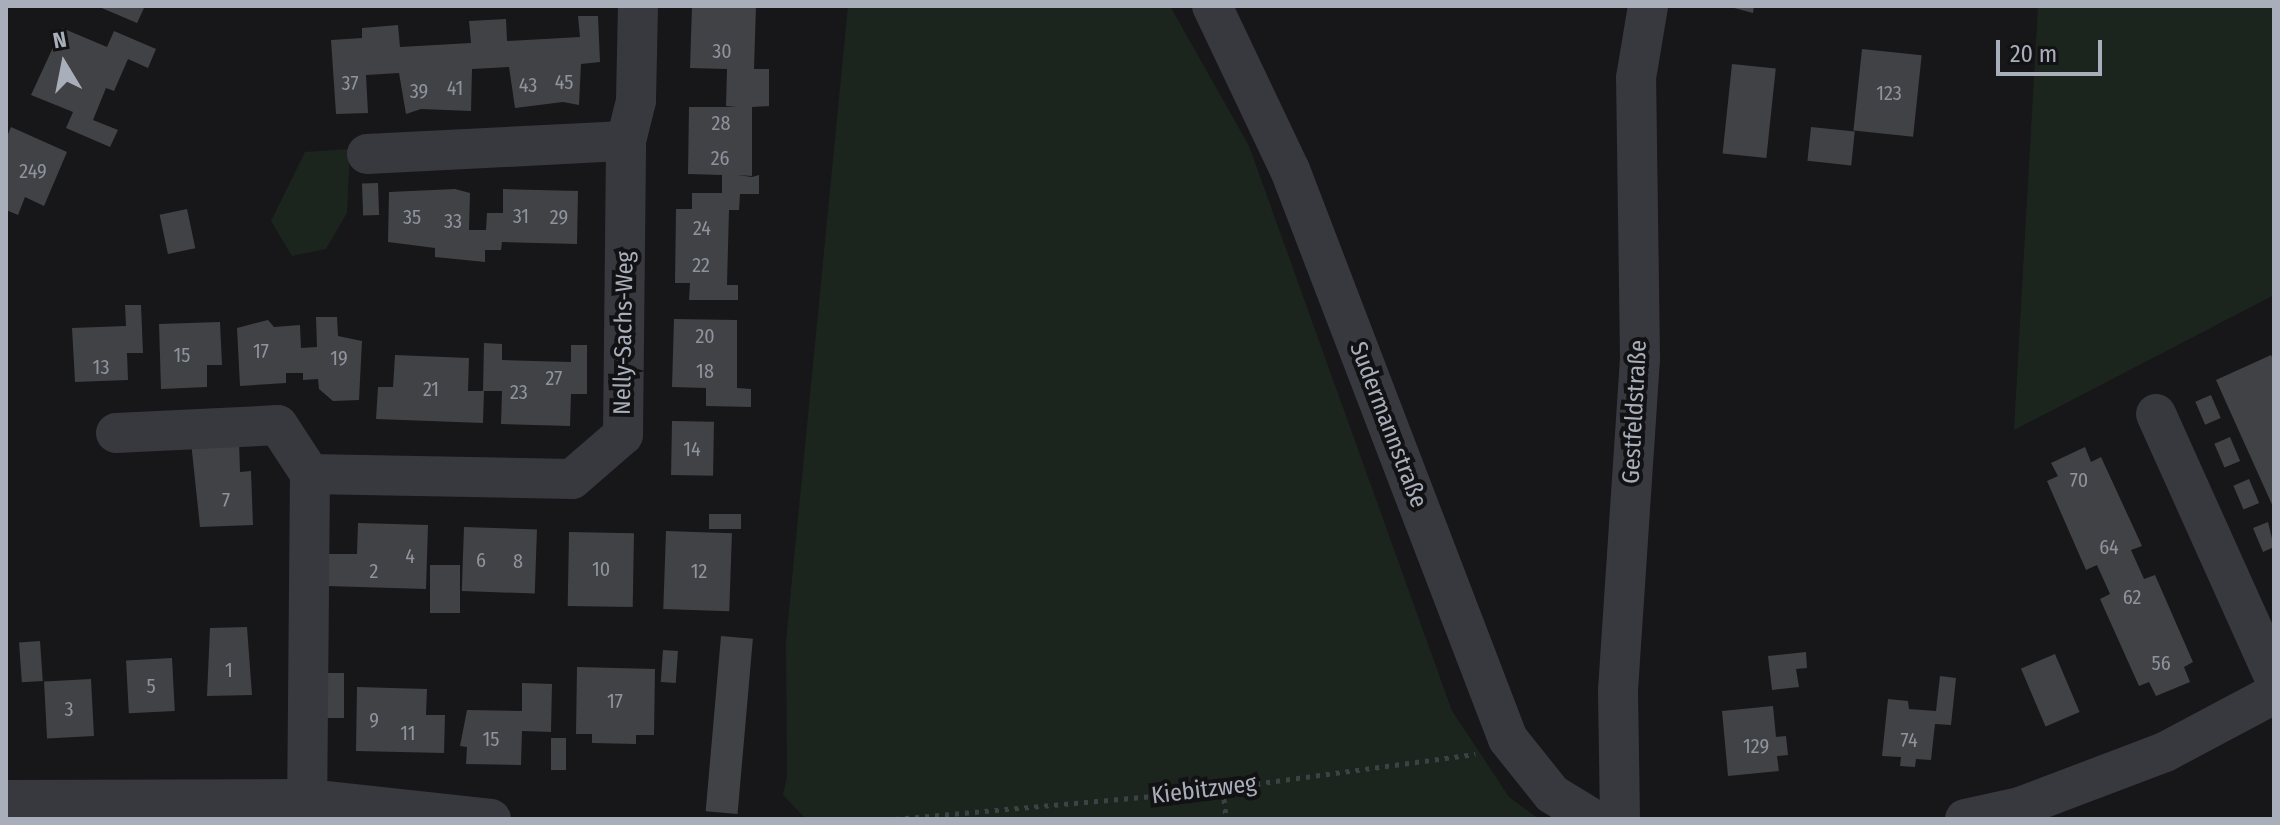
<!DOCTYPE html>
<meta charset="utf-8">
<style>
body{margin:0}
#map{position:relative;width:2280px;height:825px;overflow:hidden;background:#171719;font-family:"Fira Sans Condensed",sans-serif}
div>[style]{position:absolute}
.green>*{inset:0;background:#1c251d}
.building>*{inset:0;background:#414246;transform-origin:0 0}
.path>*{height:5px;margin-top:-2.5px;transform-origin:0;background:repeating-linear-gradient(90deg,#3e4146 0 4px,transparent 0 10px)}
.minor>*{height:40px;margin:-20px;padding:0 20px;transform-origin:20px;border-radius:20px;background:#38393f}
span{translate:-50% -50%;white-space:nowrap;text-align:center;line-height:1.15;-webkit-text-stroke:8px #121214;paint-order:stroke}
.number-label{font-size:20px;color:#8e949d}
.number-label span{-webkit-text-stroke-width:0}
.street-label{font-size:24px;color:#a8afba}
.frame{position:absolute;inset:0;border:8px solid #a8afba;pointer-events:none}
.north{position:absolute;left:24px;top:24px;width:80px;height:80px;-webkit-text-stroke:6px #121214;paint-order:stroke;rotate:350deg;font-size:22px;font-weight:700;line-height:32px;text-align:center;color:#a8afba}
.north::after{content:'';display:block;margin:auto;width:28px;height:36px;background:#a8afba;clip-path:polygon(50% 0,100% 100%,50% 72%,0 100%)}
.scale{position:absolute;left:1996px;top:40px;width:106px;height:36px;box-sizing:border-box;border:4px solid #a8afba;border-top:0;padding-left:10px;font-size:24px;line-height:28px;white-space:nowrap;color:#a8afba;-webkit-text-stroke:6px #121214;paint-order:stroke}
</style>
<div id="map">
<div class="green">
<div style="clip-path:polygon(848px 6px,1170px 6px,1249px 146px,1452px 711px,1509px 797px,1539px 819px,806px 819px,783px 795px,787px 777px,786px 641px)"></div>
<div style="clip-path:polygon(2038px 6px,2274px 6px,2274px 295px,2014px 430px)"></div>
<div style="clip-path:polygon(350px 149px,347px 213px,326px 249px,292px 256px,271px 221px,305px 152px)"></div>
</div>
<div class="building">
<div style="clip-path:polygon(97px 6px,145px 6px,137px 23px)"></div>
<div style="clip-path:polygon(692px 6px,756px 6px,754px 69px,769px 69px,769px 106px,752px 107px,752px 176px,737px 175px,752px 177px,759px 175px,759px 194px,740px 194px,739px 210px,729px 210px,727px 285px,738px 285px,738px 300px,689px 300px,690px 283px,675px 283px,676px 209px,692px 209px,692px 193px,722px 193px,722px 175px,688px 174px,689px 107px,737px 107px,726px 106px,727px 69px,690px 68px)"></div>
<div style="clip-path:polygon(1727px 6px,1754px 6px,1753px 13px)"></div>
<div style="clip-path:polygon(578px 16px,598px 16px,600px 62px,581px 64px,579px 105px,563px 102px,515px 108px,509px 67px,472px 69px,471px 111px,421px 109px,406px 114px,399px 73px,366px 75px,368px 113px,336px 114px,331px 40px,362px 38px,362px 28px,398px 25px,400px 47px,471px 43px,469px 21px,506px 19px,507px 41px,580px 37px)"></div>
<div style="clip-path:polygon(62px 28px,107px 47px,114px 31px,156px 49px,148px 68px,128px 59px,114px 91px,106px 88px,93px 120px,118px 130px,110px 147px,66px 128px,73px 112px,31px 95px)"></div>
<div style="left:1862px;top:49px;width:60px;height:82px;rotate:6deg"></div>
<div style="left:1732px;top:64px;width:44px;height:90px;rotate:6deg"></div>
<div style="clip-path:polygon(11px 127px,67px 152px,44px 206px,25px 197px,18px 215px,6px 210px,6px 139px)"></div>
<div style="left:1811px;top:127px;width:44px;height:34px;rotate:6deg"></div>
<div style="left:378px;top:183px;width:32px;height:16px;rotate:88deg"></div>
<div style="clip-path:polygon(455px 189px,470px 193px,469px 230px,486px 230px,487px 213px,503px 213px,503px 189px,578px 191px,577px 244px,502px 242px,501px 250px,485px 250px,485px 262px,435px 257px,435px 248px,388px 242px,389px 192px)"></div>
<div style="left:187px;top:209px;width:40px;height:28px;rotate:78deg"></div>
<div style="clip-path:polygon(125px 305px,141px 305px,143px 353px,127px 353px,128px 380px,75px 382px,72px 328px,126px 326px)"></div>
<div style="clip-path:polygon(316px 317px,337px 317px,338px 336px,362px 341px,359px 400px,333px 401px,319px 389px,318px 379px,303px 380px,303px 373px,286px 373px,286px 383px,240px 386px,237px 328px,268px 320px,274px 327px,300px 325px,301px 348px,317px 347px)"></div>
<div style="clip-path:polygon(674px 319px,737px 320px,737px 388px,751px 389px,751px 407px,706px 406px,706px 388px,672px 387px)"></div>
<div style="clip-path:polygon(220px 322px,222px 365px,207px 365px,207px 387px,161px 389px,159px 324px)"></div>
<div style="clip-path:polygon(484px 343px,502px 344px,502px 360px,571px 362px,571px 345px,587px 345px,587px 394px,571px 394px,570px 426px,501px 424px,502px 391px,483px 391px)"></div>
<div style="clip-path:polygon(395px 355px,469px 358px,468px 391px,484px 391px,483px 423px,376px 419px,378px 387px,393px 387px)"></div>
<div style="clip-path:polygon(2271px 355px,2274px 361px,2274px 509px,2216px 380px)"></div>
<div style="left:2211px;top:395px;width:25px;height:17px;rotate:67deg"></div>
<div style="left:672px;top:421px;width:42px;height:54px;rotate:1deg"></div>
<div style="left:2230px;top:437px;width:26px;height:17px;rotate:67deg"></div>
<div style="clip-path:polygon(239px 440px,240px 472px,251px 471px,253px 525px,200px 527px,191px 442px)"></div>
<div style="clip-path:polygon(2085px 447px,2091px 462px,2101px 457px,2142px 546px,2131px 550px,2144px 579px,2155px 575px,2193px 662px,2184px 667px,2190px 682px,2156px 696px,2149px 682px,2139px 686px,2100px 599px,2110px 594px,2097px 565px,2086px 570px,2047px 481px,2058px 476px,2051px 463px)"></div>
<div style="left:2249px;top:479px;width:26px;height:17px;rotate:67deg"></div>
<div style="left:709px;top:514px;width:32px;height:15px"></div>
<div style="clip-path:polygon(2268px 522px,2274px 547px,2263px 552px,2253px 528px)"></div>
<div style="clip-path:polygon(358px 523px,428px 525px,426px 589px,327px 586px,328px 554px,357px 554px)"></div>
<div style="left:464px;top:527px;width:73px;height:64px;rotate:2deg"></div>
<div style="left:666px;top:531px;width:66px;height:78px;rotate:2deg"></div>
<div style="left:569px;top:532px;width:65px;height:74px;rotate:1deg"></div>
<div style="left:430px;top:565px;width:30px;height:48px"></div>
<div style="clip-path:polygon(247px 627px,252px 695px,207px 696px,210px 628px)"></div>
<div style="left:721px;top:636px;width:32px;height:176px;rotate:5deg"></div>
<div style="left:40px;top:641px;width:40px;height:21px;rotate:86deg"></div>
<div style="left:663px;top:650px;width:15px;height:32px;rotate:4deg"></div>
<div style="clip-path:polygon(1806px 652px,1807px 668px,1796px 669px,1799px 687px,1772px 690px,1768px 656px)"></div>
<div style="left:2055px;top:654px;width:63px;height:37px;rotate:67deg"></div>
<div style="left:172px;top:658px;width:53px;height:46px;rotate:87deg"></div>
<div style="clip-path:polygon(577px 667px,655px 669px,654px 735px,636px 735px,636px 744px,592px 743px,592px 734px,576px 734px)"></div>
<div style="left:327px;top:673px;width:17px;height:45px"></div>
<div style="clip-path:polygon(1940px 676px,1956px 678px,1951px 725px,1935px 724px,1931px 760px,1916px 759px,1915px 767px,1900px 766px,1901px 757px,1882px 756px,1888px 699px,1908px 701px,1909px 709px,1936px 711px)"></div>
<div style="left:91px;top:679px;width:57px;height:47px;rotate:87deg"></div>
<div style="clip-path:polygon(522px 683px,552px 684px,551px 732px,522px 731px,521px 765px,466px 764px,467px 747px,460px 746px,467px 710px,522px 711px)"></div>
<div style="clip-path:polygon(357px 687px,427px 689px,426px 715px,445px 715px,444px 753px,356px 751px)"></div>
<div style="clip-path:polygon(1773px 706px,1776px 737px,1786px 736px,1788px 755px,1777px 756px,1779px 771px,1728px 776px,1722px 711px)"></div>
<div style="left:551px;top:738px;width:15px;height:32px"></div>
</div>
<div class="path">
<div style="left:1223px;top:789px;width:30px;rotate:84deg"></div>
<div style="left:895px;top:819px;width:293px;rotate:-5.1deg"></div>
<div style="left:1187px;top:793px;width:291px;rotate:-7.7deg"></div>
</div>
<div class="minor">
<div style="left:1212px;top:6px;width:182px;rotate:64.6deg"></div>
<div style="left:1290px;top:170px;width:609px;rotate:69.04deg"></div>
<div style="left:1508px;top:739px;width:70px;rotate:51.3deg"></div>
<div style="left:1552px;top:794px;width:48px;rotate:31.4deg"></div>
<div style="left:367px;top:154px;width:259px;rotate:-2.9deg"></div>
<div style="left:2156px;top:414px;width:287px;rotate:65.8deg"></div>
<div style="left:116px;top:433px;width:162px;rotate:-2.8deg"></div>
<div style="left:278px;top:425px;width:59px;rotate:56.9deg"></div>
<div style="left:310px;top:474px;width:325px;rotate:90.5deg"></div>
<div style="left:310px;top:474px;width:262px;rotate:1.1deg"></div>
<div style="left:572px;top:479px;width:67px;rotate:-40.8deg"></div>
<div style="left:623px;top:435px;width:294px;rotate:-89.4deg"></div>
<div style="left:626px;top:141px;width:41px;rotate:-76deg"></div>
<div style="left:636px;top:101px;width:95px;rotate:-88.8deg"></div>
<div style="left:6px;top:800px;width:301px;rotate:-0.2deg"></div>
<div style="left:307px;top:799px;width:185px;rotate:6.2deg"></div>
<div style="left:1620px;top:819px;width:129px;rotate:-90.9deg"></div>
<div style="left:1618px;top:690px;width:333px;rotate:-86.2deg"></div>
<div style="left:1640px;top:358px;width:280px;rotate:-90.8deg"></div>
<div style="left:1636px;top:78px;width:73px;rotate:-80.5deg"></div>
<div style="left:1965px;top:819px;width:56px;rotate:-12.3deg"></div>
<div style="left:2020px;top:807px;width:155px;rotate:-20.8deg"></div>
<div style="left:2165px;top:752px;width:123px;rotate:-28deg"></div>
</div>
<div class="number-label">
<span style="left:722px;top:51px">30</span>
<span style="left:564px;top:82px">45</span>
<span style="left:350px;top:83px">37</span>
<span style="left:528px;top:85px">43</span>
<span style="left:455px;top:88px">41</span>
<span style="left:419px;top:91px">39</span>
<span style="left:1889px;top:93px">123</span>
<span style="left:721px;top:123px">28</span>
<span style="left:720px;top:158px">26</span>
<span style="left:33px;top:171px">249</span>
<span style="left:521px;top:216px">31</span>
<span style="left:412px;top:217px">35</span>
<span style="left:559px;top:217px">29</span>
<span style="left:453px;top:221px">33</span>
<span style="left:702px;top:228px">24</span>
<span style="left:701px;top:265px">22</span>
<span style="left:705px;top:336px">20</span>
<span style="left:261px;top:351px">17</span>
<span style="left:182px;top:355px">15</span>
<span style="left:339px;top:358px">19</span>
<span style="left:101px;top:367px">13</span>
<span style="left:705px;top:371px">18</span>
<span style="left:554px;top:378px">27</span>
<span style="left:431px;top:389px">21</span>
<span style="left:519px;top:392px">23</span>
<span style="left:692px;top:449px">14</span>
<span style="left:2079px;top:480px">70</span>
<span style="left:226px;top:500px">7</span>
<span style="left:2109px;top:547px">64</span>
<span style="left:410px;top:556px">4</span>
<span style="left:481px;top:560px">6</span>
<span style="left:518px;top:561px">8</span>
<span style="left:601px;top:569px">10</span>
<span style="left:374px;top:571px">2</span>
<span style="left:699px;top:571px">12</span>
<span style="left:2132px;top:597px">62</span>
<span style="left:2161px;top:663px">56</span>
<span style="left:229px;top:670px">1</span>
<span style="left:151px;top:686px">5</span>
<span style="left:615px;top:701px">17</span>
<span style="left:69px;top:709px">3</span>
<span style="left:374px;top:720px">9</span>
<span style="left:408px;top:733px">11</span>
<span style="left:491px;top:739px">15</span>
<span style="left:1909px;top:740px">74</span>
<span style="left:1756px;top:746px">129</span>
</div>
<div class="street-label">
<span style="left:624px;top:333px;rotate:-89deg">Nelly-Sachs-Weg</span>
<span style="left:1635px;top:412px;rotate:-87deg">Gestfeldstraße</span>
<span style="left:1388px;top:425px;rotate:69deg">Sudermannstraße</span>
<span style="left:1204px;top:790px;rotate:-7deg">Kiebitzweg</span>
</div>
<div class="frame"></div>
<div class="north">N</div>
<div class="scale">20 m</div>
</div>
